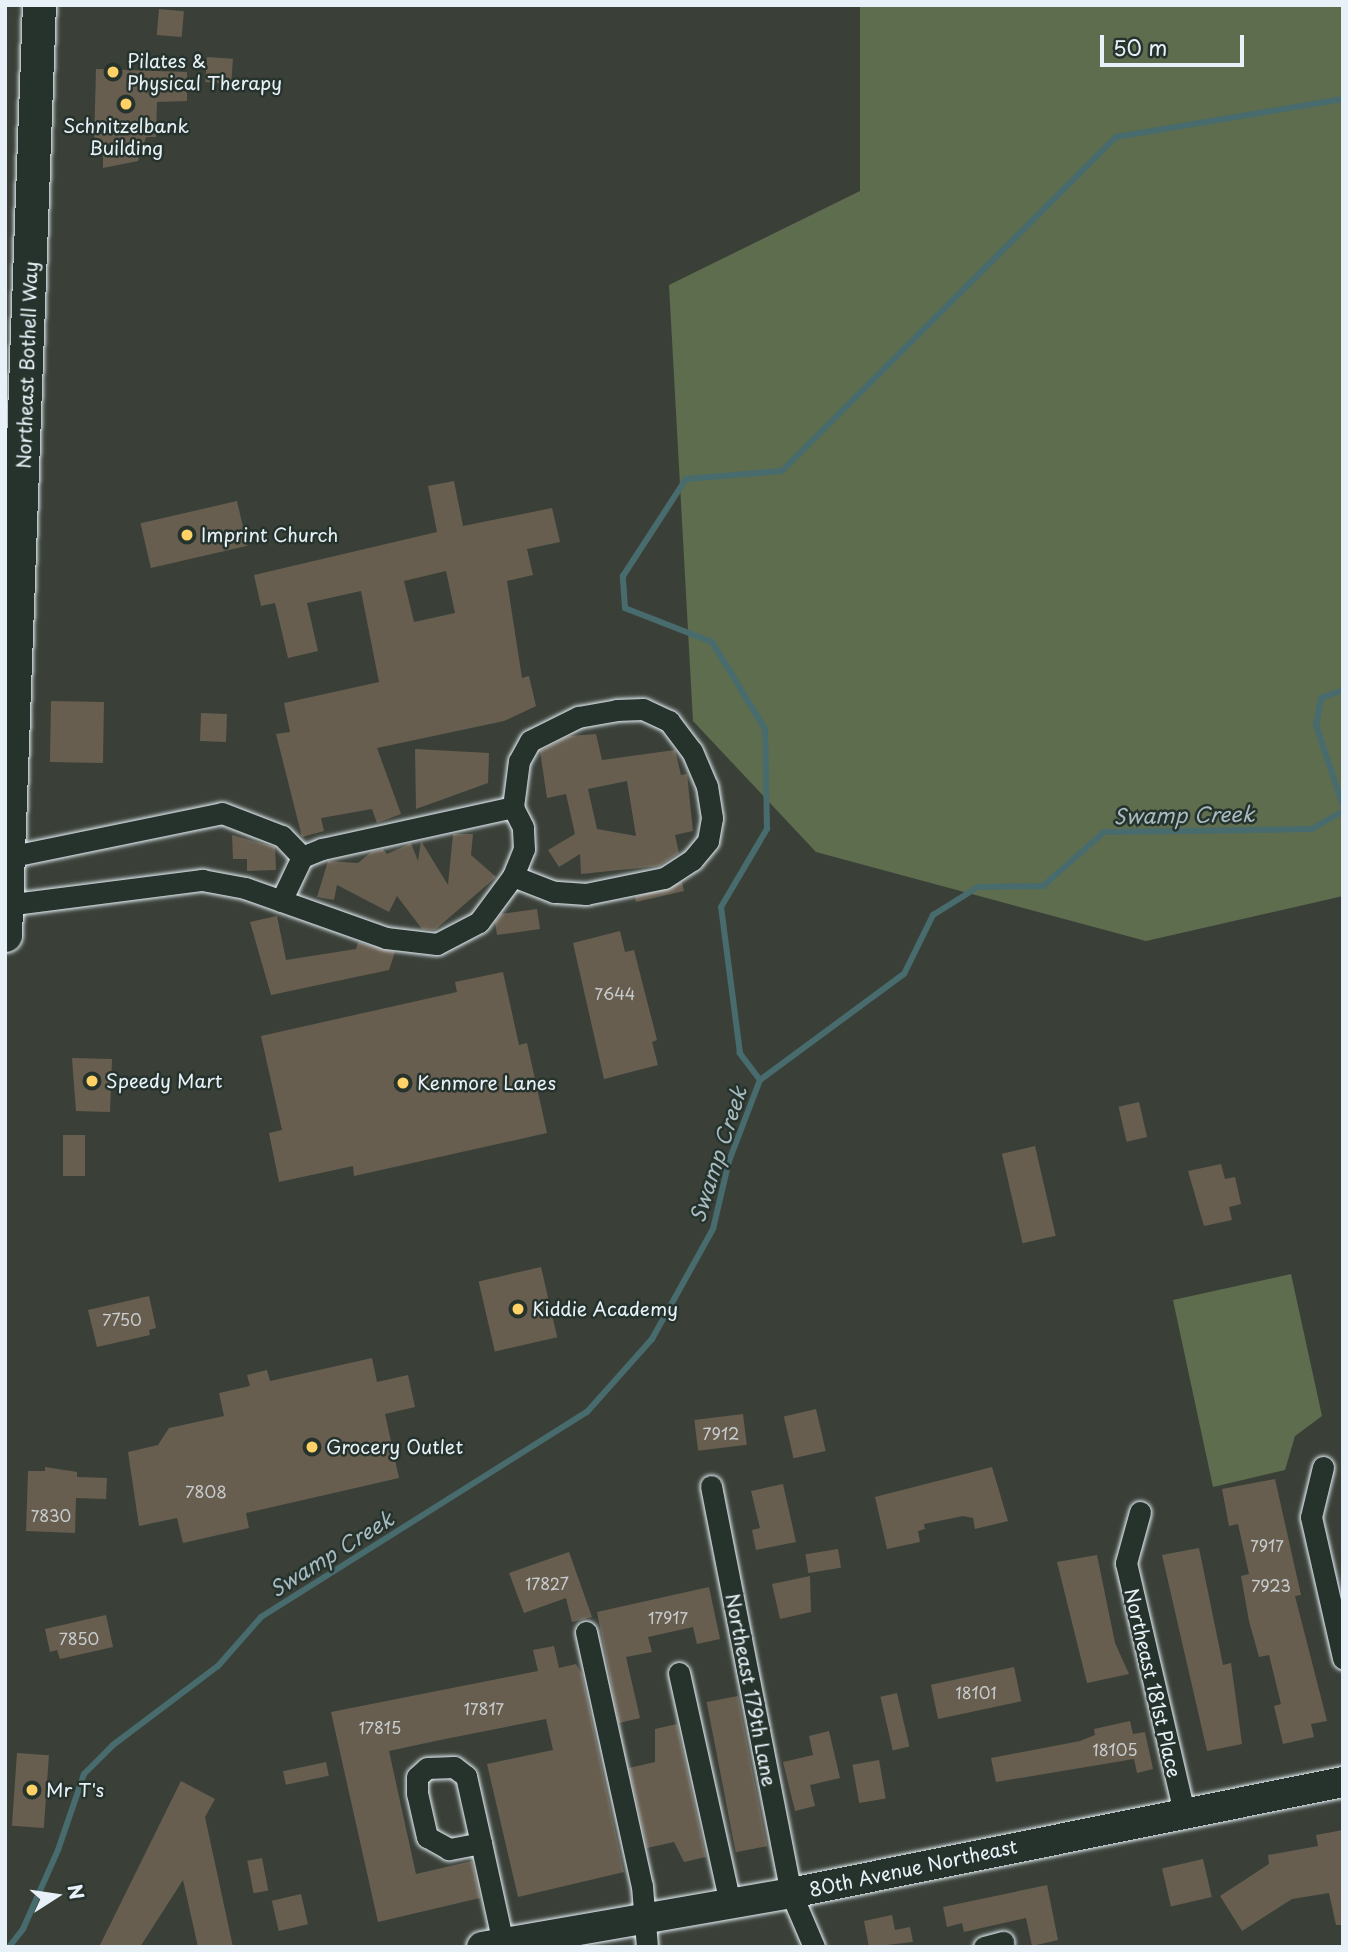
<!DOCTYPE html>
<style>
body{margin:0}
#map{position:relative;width:1348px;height:1952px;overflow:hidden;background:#3a4038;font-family:"Playpen Sans",sans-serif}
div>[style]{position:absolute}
.green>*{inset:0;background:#5f6d4f}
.stream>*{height:6px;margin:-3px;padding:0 3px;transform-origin:3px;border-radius:3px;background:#486b6e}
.building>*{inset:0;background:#675e50;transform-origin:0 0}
.roads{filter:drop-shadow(0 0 2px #e8f1f8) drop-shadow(0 0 2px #e8f1f8)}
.minor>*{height:21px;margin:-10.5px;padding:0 10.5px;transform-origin:10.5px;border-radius:10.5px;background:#26332d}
.secondary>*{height:30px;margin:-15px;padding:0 15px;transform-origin:15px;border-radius:15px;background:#26332d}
.primary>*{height:33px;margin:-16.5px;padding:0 16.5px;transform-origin:16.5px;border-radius:16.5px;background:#26332d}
.dots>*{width:19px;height:19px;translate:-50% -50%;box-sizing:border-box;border:4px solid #26332d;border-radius:50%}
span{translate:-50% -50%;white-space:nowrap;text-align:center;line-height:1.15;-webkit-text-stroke:5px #26332d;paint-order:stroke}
.number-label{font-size:16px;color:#c8ccce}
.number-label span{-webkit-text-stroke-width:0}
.poi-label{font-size:19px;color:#e8f1f8}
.left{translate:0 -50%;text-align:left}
.street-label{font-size:19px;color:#e8f1f8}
.water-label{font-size:21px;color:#a8bbc1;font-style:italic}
.frame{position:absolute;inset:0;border:7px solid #e8f1f8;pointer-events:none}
.north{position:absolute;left:21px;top:1861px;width:70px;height:70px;-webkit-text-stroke:5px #26332d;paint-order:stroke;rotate:78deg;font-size:19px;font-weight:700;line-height:28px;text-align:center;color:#e8f1f8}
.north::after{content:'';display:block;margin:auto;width:24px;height:32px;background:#e8f1f8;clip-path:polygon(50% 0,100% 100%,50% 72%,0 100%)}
.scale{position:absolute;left:1100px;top:35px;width:144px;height:32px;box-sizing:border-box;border:4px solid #e8f1f8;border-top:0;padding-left:9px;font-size:21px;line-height:24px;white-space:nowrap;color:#e8f1f8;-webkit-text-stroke:5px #26332d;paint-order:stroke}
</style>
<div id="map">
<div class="green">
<div style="clip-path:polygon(860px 5px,1343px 5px,1343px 896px,1146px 941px,816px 852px,693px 721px,669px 285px,860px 191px)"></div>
<div style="clip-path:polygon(1291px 1274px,1322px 1416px,1295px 1436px,1285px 1470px,1213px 1487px,1173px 1300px)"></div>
</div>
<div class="stream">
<div style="left:1343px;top:690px;width:23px;rotate:160deg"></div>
<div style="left:1321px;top:698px;width:27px;rotate:100deg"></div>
<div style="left:1316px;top:725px;width:85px;rotate:71.6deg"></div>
<div style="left:760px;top:1080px;width:34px;rotate:-127deg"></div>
<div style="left:740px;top:1053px;width:147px;rotate:-97.4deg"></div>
<div style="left:721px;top:907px;width:91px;rotate:-59.5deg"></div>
<div style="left:767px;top:829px;width:100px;rotate:-91.1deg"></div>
<div style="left:765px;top:729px;width:102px;rotate:-121.3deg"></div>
<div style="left:712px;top:642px;width:93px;rotate:-158.7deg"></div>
<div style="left:625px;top:608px;width:32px;rotate:-94deg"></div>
<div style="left:623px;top:576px;width:116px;rotate:-57deg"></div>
<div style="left:686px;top:479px;width:96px;rotate:-4.8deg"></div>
<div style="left:782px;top:471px;width:472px;rotate:-45deg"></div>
<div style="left:1116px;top:137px;width:230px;rotate:-9.5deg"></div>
<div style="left:9px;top:1947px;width:23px;rotate:-52deg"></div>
<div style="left:23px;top:1929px;width:86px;rotate:-66.1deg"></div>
<div style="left:58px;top:1850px;width:80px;rotate:-71.1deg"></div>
<div style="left:84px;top:1774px;width:41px;rotate:-45deg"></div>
<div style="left:113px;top:1745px;width:131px;rotate:-37deg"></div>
<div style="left:218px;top:1666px;width:65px;rotate:-48.7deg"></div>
<div style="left:261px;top:1617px;width:385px;rotate:-32.2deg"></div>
<div style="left:587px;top:1412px;width:98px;rotate:-48.3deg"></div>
<div style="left:652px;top:1339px;width:126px;rotate:-61deg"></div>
<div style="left:713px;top:1229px;width:70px;rotate:-76.8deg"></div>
<div style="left:729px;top:1161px;width:87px;rotate:-69.1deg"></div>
<div style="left:760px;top:1080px;width:179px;rotate:-36.4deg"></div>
<div style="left:904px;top:974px;width:66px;rotate:-63.8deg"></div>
<div style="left:933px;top:915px;width:53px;rotate:-31.9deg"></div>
<div style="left:978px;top:887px;width:65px;rotate:-0.9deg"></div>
<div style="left:1043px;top:886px;width:81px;rotate:-41.5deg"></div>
<div style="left:1104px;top:832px;width:208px;rotate:-0.8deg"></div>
<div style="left:1312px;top:829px;width:36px;rotate:-30deg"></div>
</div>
<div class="building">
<div style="left:159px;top:9px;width:25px;height:26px;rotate:5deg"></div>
<div style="left:207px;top:57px;width:26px;height:25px;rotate:4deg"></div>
<div style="clip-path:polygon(96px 69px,187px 72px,187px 101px,157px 102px,156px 137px,146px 137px,138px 161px,103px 168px,103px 143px,94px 143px)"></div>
<div style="clip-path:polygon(evenodd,454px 481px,463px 526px,552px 508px,560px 542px,527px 549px,533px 575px,507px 581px,522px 678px,529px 676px,536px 706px,504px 721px,377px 748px,401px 814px,377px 823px,372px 809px,321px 818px,324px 831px,302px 837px,276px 734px,290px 732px,284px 703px,379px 682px,361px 591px,307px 603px,318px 651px,288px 658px,275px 603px,261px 606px,254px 575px,437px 532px,428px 486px,454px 481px,446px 571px,455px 613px,414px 622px,404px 581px,446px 571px)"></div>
<div style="left:237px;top:501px;width:46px;height:99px;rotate:77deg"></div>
<div style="left:51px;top:701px;width:53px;height:61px;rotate:1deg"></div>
<div style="left:201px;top:713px;width:26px;height:28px;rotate:2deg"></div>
<div style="clip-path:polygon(evenodd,596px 734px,602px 760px,675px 750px,681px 775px,687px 774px,693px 831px,675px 835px,679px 853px,659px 866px,581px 874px,580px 854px,559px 867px,548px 850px,575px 834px,566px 794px,547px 798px,540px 751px,569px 736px,596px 734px,627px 781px,636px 836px,597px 829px,588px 789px,627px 781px)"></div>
<div style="clip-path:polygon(415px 749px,489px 753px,488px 783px,416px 809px)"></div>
<div style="clip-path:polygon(453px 834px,473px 834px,471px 855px,496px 877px,435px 930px,422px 929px,397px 896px,389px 912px,337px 885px,334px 900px,317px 897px,328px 861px,358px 863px,371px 852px,383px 849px,387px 854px,411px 843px,418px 861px,421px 841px,448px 885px)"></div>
<div style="clip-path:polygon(232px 835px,275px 847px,276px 870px,247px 871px,247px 859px,233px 859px)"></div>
<div style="clip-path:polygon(682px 882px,684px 891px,636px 902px,635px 897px)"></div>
<div style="clip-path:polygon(537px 909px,540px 929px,497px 935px,495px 922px,501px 914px)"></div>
<div style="clip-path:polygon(277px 916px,286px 960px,356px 949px,358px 942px,395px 952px,389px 970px,271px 995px,250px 922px)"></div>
<div style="clip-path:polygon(620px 931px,625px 952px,634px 950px,657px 1040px,652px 1042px,658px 1065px,604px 1079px,573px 943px)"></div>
<div style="clip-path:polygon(503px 972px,519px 1045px,527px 1043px,547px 1133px,354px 1176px,353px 1166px,279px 1182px,269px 1133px,282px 1130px,261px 1036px,457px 992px,455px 982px)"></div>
<div style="clip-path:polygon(72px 1058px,112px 1059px,110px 1112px,76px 1111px)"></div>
<div style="left:1139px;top:1102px;width:36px;height:21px;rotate:77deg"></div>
<div style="left:63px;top:1135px;width:22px;height:41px"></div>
<div style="left:1035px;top:1146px;width:92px;height:34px;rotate:77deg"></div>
<div style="clip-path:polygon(1221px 1164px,1225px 1179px,1235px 1177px,1241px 1204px,1229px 1207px,1232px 1220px,1204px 1226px,1188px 1171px)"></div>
<div style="left:541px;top:1267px;width:72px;height:64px;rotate:77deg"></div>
<div style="clip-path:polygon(149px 1296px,156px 1328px,149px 1330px,150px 1335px,97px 1347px,88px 1310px)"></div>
<div style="clip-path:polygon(372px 1358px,377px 1382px,408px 1375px,415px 1407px,385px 1414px,399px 1478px,246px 1513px,249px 1528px,183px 1543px,177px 1518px,139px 1526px,128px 1452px,158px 1445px,169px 1428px,224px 1416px,219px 1393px,250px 1386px,247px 1375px,267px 1370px,270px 1381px)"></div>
<div style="left:816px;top:1409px;width:43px;height:33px;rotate:77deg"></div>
<div style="left:743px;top:1414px;width:31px;height:49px;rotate:83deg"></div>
<div style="clip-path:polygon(45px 1467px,77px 1472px,77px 1477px,107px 1478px,106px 1499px,76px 1498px,75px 1533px,26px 1531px,28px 1471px,45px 1471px)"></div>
<div style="clip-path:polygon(992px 1467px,1008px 1521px,975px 1529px,973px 1518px,963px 1516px,924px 1524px,925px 1529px,918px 1531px,920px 1542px,887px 1549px,875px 1497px)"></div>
<div style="clip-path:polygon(1275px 1479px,1301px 1595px,1295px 1596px,1327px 1721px,1311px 1724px,1314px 1737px,1283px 1744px,1274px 1706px,1281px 1704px,1269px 1655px,1259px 1657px,1249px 1621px,1241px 1576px,1249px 1574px,1238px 1524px,1229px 1526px,1222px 1489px)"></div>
<div style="clip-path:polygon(783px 1484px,796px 1542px,756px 1550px,752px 1530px,760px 1528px,751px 1491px)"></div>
<div style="clip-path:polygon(1199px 1548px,1223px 1665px,1231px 1663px,1242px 1744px,1207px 1751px,1162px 1555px)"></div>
<div style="left:838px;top:1549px;width:19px;height:33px;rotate:81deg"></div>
<div style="clip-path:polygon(569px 1552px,592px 1617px,572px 1622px,566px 1598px,524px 1613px,509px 1573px)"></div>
<div style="clip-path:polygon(1097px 1555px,1115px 1643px,1129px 1674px,1087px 1683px,1057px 1562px)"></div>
<div style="clip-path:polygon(810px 1576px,811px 1612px,780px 1619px,772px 1584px)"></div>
<div style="clip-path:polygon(709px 1587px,720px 1639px,697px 1644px,693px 1627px,648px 1637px,652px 1652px,626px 1657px,640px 1718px,619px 1723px,597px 1612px)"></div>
<div style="clip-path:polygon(106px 1615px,113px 1647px,60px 1659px,57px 1650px,50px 1652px,45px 1629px)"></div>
<div style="clip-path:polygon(554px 1646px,559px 1668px,576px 1664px,582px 1674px,624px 1872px,518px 1897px,487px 1764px,553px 1750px,546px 1719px,445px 1739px,389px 1751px,416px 1874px,472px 1861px,480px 1898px,378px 1922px,331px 1712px,538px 1671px,533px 1650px)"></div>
<div style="left:1014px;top:1667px;width:35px;height:85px;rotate:78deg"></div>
<div style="left:897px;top:1693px;width:55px;height:17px;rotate:77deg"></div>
<div style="left:738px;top:1696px;width:153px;height:32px;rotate:79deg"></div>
<div style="clip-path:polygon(1130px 1721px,1133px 1734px,1145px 1732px,1153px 1769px,1137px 1773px,1134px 1759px,996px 1782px,991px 1758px,1080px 1741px,1095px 1735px,1094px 1729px)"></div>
<div style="clip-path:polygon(677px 1724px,706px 1857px,684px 1862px,674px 1842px,647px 1848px,629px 1768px,655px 1762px,655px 1729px)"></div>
<div style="clip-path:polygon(829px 1731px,840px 1778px,810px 1785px,815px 1806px,795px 1811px,783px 1762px,813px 1755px,809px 1736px)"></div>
<div style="left:17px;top:1753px;width:32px;height:73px;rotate:4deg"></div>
<div style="left:879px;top:1760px;width:39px;height:27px;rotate:80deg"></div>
<div style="left:326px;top:1762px;width:14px;height:44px;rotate:78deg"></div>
<div style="clip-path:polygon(181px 1781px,215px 1799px,205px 1817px,233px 1947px,198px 1947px,183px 1880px,140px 1947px,99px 1947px)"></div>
<div style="clip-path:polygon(1343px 1830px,1343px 1925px,1336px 1925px,1329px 1893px,1292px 1899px,1242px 1931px,1220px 1896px,1269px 1864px,1268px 1855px,1318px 1846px,1316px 1835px)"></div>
<div style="left:262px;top:1858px;width:33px;height:15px;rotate:79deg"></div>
<div style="left:1203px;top:1859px;width:39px;height:42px;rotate:77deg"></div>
<div style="clip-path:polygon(1047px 1885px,1058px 1940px,1032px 1946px,1026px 1918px,964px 1932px,962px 1923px,947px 1927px,943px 1907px)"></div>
<div style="left:301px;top:1894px;width:31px;height:30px;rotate:77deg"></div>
<div style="clip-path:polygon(892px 1915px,895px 1930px,910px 1927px,913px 1942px,869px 1947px,864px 1921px)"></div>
</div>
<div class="roads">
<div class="minor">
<div style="left:8px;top:857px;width:218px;rotate:-11.6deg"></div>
<div style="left:222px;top:813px;width:64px;rotate:21deg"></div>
<div style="left:282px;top:836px;width:29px;rotate:46deg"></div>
<div style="left:281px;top:901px;width:49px;rotate:-64.5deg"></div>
<div style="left:302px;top:857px;width:22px;rotate:-22deg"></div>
<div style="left:322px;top:849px;width:196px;rotate:-12.4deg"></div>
<div style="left:6px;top:905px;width:198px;rotate:-7.3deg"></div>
<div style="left:202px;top:880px;width:44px;rotate:10.5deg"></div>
<div style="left:245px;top:888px;width:150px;rotate:19.5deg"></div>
<div style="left:386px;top:938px;width:51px;rotate:6.7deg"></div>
<div style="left:437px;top:944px;width:47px;rotate:-27.6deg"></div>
<div style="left:479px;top:922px;width:57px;rotate:-53.5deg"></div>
<div style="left:513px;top:876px;width:29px;rotate:-68deg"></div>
<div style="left:524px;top:849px;width:22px;rotate:-93deg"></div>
<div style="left:523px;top:827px;width:22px;rotate:-117deg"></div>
<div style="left:513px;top:807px;width:46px;rotate:-82.6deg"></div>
<div style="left:519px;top:761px;width:23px;rotate:-61deg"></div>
<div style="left:530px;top:741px;width:54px;rotate:-26.6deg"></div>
<div style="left:578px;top:717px;width:39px;rotate:-10deg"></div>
<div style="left:616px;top:710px;width:27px;rotate:-2deg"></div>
<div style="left:643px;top:709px;width:29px;rotate:25deg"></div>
<div style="left:669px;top:721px;width:38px;rotate:53deg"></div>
<div style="left:692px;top:751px;width:38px;rotate:67deg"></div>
<div style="left:707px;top:786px;width:32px;rotate:81deg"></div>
<div style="left:712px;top:818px;width:23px;rotate:100deg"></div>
<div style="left:708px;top:841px;width:25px;rotate:130deg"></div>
<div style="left:692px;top:860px;width:33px;rotate:147deg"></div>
<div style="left:664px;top:878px;width:80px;rotate:168.4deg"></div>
<div style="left:586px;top:894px;width:32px;rotate:-176deg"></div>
<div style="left:554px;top:892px;width:44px;rotate:-158.7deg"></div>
<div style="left:1323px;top:1467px;width:51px;rotate:103.5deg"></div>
<div style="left:1311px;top:1517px;width:145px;rotate:77.2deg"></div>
<div style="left:711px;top:1486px;width:415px;rotate:78.9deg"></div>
<div style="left:791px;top:1893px;width:59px;rotate:66.9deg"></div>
<div style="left:1140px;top:1512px;width:53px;rotate:105.4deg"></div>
<div style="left:1126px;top:1563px;width:257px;rotate:76.9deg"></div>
<div style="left:586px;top:1632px;width:260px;rotate:77.6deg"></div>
<div style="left:642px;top:1886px;width:61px;rotate:85.3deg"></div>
<div style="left:679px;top:1673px;width:236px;rotate:77.5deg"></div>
<div style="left:481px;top:1843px;width:33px;rotate:169deg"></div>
<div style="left:449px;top:1849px;width:25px;rotate:-151deg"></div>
<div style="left:427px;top:1837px;width:45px;rotate:-102.8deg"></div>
<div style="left:417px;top:1793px;width:16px;rotate:-90deg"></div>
<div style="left:417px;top:1777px;width:13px;rotate:-42deg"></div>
<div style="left:427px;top:1768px;width:27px;rotate:-2deg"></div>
<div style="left:454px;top:1767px;width:15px;rotate:37deg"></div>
<div style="left:466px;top:1776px;width:69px;rotate:77.4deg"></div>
<div style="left:481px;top:1843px;width:102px;rotate:77.6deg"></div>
<div style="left:984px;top:1947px;width:20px;rotate:-15deg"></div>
</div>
<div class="secondary">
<div style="left:482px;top:1947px;width:314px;rotate:-9.9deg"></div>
<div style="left:791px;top:1893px;width:563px;rotate:-11.37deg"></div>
</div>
<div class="primary">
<div style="left:5px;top:935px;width:931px;rotate:-87.91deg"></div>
</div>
</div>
<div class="dots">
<div style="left:113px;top:72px;background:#ffd166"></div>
<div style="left:126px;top:104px;background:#ffd166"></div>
<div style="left:187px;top:535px;background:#ffd166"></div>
<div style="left:92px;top:1081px;background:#ffd166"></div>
<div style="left:403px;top:1083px;background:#ffd166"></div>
<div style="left:518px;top:1309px;background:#ffd166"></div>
<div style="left:312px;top:1447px;background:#ffd166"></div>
<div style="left:32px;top:1790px;background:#ffd166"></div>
</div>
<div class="number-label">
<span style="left:615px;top:993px">7644</span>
<span style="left:122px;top:1319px">7750</span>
<span style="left:721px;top:1433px">7912</span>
<span style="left:206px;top:1491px">7808</span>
<span style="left:51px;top:1515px">7830</span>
<span style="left:1267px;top:1545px">7917</span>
<span style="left:547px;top:1583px">17827</span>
<span style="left:1271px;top:1585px">7923</span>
<span style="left:668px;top:1617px">17917</span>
<span style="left:79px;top:1638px">7850</span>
<span style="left:976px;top:1692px">18101</span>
<span style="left:484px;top:1708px">17817</span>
<span style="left:380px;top:1727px">17815</span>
<span style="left:1115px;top:1749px">18105</span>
</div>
<div class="poi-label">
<span class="left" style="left:127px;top:72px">Pilates &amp;<br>Physical Therapy</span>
<span style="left:126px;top:137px">Schnitzelbank<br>Building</span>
<span class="left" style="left:201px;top:535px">Imprint Church</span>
<span class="left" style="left:106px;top:1081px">Speedy Mart</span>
<span class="left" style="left:417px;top:1083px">Kenmore Lanes</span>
<span class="left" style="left:532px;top:1309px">Kiddie Academy</span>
<span class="left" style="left:326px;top:1447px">Grocery Outlet</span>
<span class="left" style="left:46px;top:1790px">Mr T's</span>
</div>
<div class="street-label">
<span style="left:27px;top:365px;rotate:-88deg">Northeast Bothell Way</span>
<span style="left:1153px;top:1683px;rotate:77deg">Northeast 181st Place</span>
<span style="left:751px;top:1690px;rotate:79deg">Northeast 179th Lane</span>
<span style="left:913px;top:1868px;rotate:-12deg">80th Avenue Northeast</span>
</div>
<div class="water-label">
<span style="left:1184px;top:814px;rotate:-1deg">Swamp Creek</span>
<span style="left:717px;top:1154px;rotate:-72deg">Swamp Creek</span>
<span style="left:331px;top:1553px;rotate:-32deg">Swamp Creek</span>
</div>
<div class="frame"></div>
<div class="north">N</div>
<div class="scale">50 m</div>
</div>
